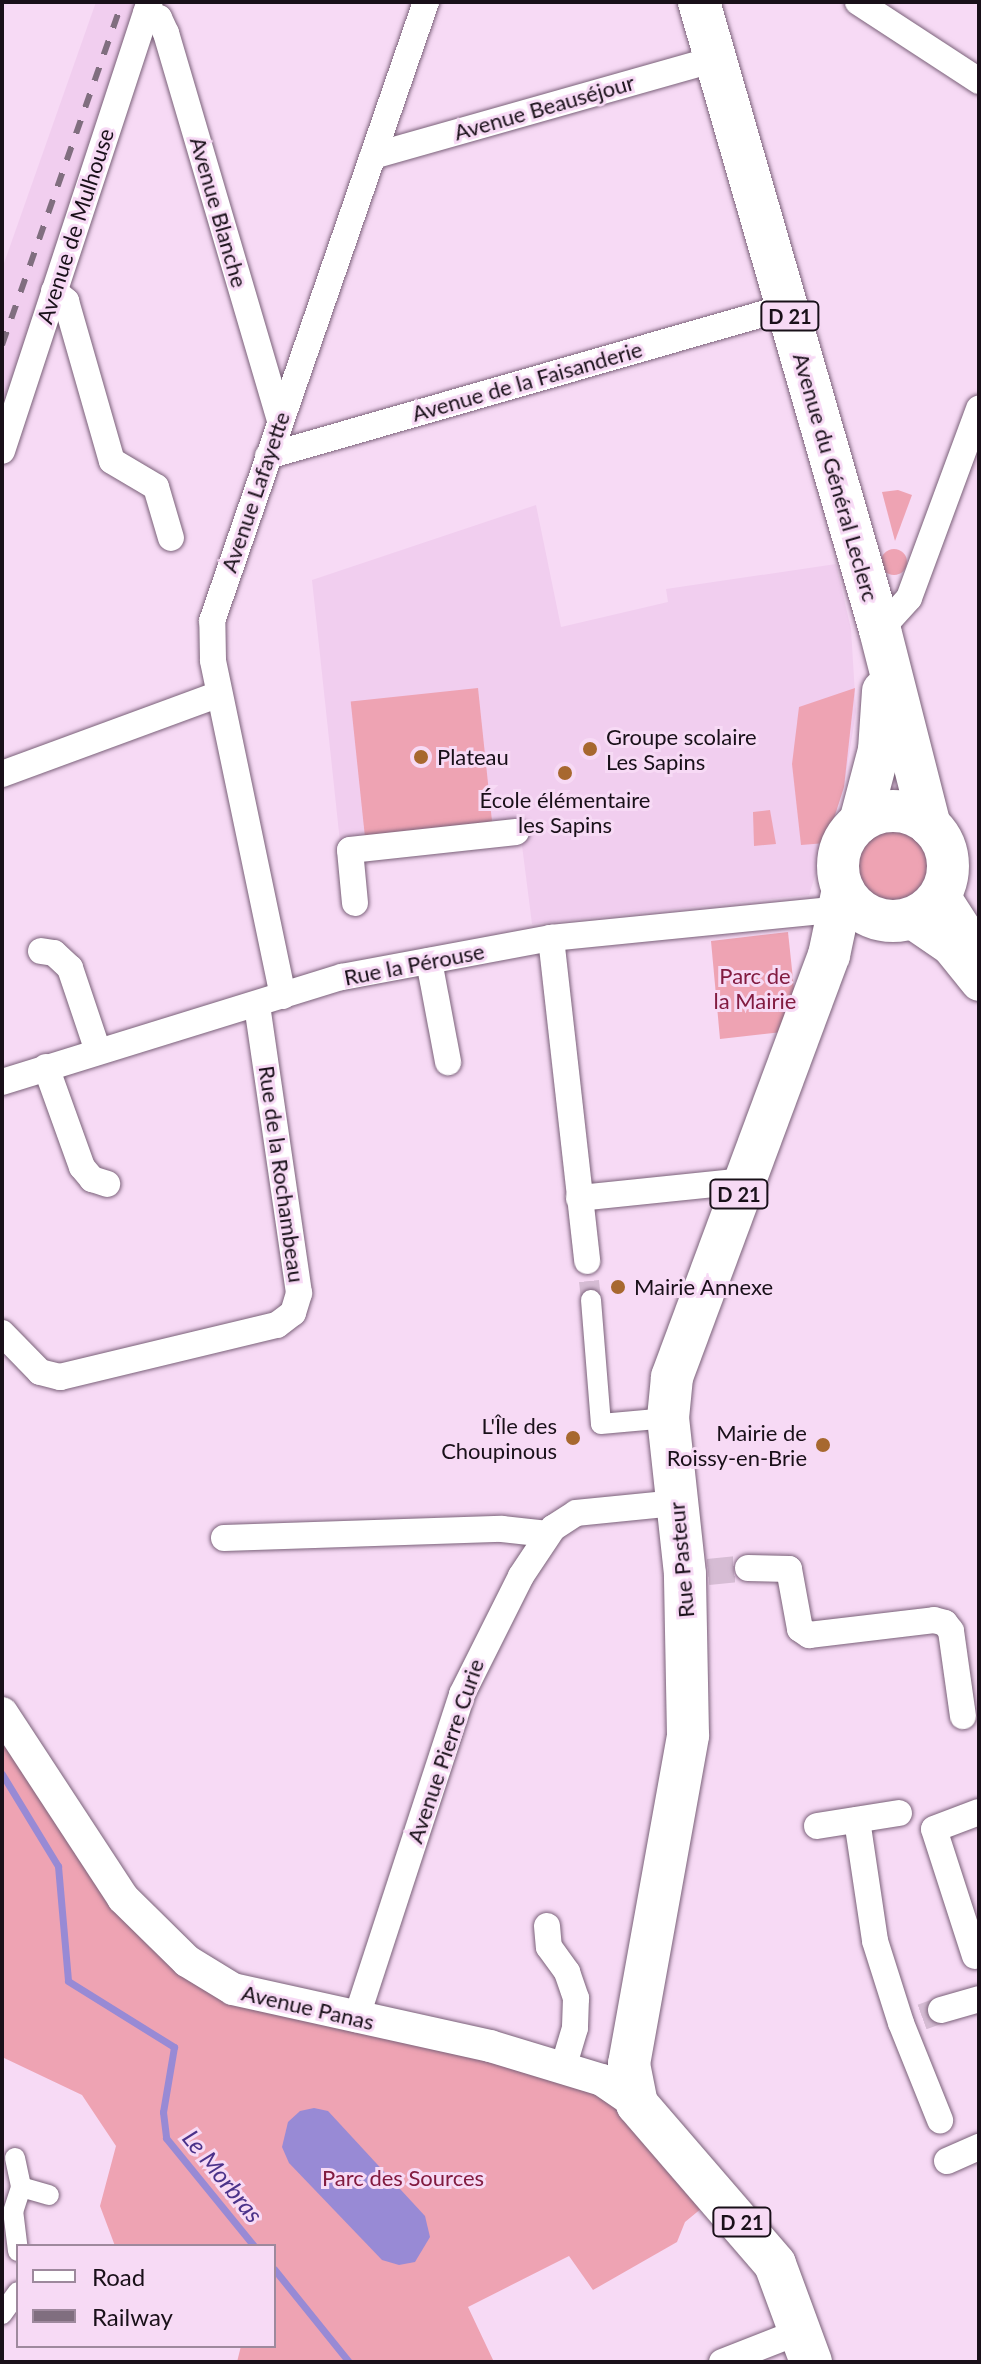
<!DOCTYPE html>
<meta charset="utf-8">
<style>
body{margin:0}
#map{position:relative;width:981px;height:2364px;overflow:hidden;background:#f7daf5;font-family:Lato,sans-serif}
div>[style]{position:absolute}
.built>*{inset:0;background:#f1ceef}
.green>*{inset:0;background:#eea3b3;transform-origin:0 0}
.round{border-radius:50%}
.water>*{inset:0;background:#988ad5}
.stream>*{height:7px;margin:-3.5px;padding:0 3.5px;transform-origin:3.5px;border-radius:3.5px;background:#988ad5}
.pedestrian-tunnel>*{height:20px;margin-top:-10px;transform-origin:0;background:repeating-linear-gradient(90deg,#d6bcd4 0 20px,transparent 0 30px)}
.minor-tunnel>*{height:26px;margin-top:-13px;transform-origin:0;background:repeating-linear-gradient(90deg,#d6bcd4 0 26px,transparent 0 39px)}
.roads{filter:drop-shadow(0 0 2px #7a6179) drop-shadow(0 0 2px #7a6179)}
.pedestrian>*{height:20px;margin:-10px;padding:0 10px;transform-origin:10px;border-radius:10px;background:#fff}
.minor>*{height:26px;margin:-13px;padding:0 13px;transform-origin:13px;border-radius:13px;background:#fff}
.tertiary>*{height:32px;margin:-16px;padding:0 16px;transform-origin:16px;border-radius:16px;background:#fff}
.secondary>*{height:36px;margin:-18px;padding:0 18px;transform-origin:18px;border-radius:18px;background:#fff}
.primary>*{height:42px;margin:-21px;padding:0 21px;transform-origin:21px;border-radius:21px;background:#fff}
.primary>.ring{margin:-21px;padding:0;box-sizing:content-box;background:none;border:42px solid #fff;border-radius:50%}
.rail>*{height:6px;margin-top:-3px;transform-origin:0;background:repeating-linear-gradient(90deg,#806e7f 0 14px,transparent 0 28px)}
.dots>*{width:22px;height:22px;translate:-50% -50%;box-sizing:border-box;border:4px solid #f7daf5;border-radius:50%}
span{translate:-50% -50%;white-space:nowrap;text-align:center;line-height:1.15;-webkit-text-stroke:6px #f7daf5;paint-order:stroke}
.shield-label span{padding:2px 6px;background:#f7daf5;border:2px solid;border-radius:6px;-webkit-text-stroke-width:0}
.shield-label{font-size:20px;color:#191019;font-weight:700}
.street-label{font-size:22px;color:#191019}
.poi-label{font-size:22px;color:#191019}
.left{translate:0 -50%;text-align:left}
.right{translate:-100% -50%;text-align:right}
.park-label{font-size:22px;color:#821b40}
.water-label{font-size:24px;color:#4b328a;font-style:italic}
.frame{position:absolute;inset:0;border:4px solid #191019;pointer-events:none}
.legend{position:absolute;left:16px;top:2244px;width:260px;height:104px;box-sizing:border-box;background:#f7daf5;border:2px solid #9e899d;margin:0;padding:10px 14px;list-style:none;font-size:24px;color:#191019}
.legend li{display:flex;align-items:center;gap:16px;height:40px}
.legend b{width:40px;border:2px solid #9e899d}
</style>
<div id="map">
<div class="built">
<div style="clip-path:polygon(96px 2px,138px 2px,2px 408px,2px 269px)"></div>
<div style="clip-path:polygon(536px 505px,561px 627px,668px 602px,666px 589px,836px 564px,851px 629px,856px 711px,844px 787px,809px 895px,532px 924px,519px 822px,340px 842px,312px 580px)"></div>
</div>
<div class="green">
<div style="clip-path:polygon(898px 490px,912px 495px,895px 541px,882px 492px)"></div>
<div class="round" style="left:881px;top:549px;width:26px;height:26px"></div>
<div style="left:478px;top:688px;width:138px;height:128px;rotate:84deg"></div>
<div style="clip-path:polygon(855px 688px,844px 787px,826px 843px,801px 845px,792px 764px,799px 707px)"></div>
<div style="clip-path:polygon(770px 810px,776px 844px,754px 846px,753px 812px)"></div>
<div class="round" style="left:850px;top:823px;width:88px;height:88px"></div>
<div style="clip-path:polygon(788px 932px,795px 998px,782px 1032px,720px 1039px,711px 941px)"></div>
<div style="clip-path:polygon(2px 1713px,187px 1961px,602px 2080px,708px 2203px,685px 2222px,677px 2242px,593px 2290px,569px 2256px,468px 2307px,494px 2362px,237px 2362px,241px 2346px,274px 2346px,274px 2246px,115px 2246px,100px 2206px,116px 2146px,82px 2095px,2px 2057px)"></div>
</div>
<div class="water">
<div style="clip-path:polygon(314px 2108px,328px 2111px,425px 2216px,430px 2237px,415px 2262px,399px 2265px,382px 2260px,289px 2163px,282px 2147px,288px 2122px,300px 2111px)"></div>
</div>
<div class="stream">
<div style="left:2px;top:1774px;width:108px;rotate:58.7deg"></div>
<div style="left:58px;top:1866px;width:115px;rotate:85deg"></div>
<div style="left:68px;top:1981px;width:125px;rotate:31.9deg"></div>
<div style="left:174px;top:2047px;width:66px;rotate:99.6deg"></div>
<div style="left:163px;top:2112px;width:26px;rotate:83deg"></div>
<div style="left:166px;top:2138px;width:139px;rotate:50.8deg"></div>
<div style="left:274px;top:2269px;width:119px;rotate:51.1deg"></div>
</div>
<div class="pedestrian-tunnel">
<div style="left:589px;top:1281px;width:19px;rotate:84deg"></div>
</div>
<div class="minor-tunnel">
<div style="left:708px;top:1572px;width:40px;rotate:-5.7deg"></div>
<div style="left:922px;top:2017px;width:20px;rotate:-20deg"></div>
</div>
<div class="roads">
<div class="pedestrian">
<div style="left:591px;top:1300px;width:124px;rotate:85.4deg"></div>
<div style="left:601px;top:1424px;width:67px;rotate:-5.1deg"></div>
<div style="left:15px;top:2158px;width:30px;rotate:78deg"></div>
<div style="left:21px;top:2187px;width:29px;rotate:16deg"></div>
<div style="left:18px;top:2251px;width:39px;rotate:-97deg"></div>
<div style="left:13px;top:2212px;width:26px;rotate:-72deg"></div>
<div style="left:2px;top:2314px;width:27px;rotate:-54deg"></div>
</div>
<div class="minor">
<div style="left:858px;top:2px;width:145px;rotate:33.1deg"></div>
<div style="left:146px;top:13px;width:14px;rotate:21deg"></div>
<div style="left:159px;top:18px;width:17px;rotate:65deg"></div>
<div style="left:166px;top:33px;width:404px;rotate:73.6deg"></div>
<div style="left:373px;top:156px;width:355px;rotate:-15.8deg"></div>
<div style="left:54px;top:291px;width:16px;rotate:40deg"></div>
<div style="left:66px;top:301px;width:166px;rotate:74deg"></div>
<div style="left:112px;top:461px;width:51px;rotate:30.6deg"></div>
<div style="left:156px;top:487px;width:53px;rotate:73.6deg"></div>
<div style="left:2px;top:451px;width:473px;rotate:-71.8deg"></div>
<div style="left:268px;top:456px;width:540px;rotate:-16.02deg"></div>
<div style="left:880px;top:630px;width:43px;rotate:-47.8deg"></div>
<div style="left:909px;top:598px;width:202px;rotate:-69.7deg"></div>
<div style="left:2px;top:774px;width:231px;rotate:-20.2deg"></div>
<div style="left:355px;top:903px;width:53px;rotate:-95.4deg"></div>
<div style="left:350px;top:850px;width:167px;rotate:-6.2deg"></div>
<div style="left:551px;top:938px;width:325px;rotate:83.6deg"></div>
<div style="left:41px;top:951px;width:13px;rotate:9deg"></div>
<div style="left:54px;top:953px;width:22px;rotate:43deg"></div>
<div style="left:70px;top:968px;width:88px;rotate:71.4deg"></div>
<div style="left:429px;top:961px;width:103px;rotate:79.3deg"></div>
<div style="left:283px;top:996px;width:343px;rotate:-101.8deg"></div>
<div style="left:213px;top:660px;width:39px;rotate:-91deg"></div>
<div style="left:212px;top:621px;width:655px;rotate:-70.93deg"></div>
<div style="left:46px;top:1067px;width:106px;rotate:70.2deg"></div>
<div style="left:82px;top:1167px;width:16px;rotate:50deg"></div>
<div style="left:92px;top:1179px;width:16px;rotate:18deg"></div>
<div style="left:2px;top:1082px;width:356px;rotate:-17.2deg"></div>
<div style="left:342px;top:977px;width:213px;rotate:-10.6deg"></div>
<div style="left:551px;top:938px;width:289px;rotate:-5.7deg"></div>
<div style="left:579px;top:1198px;width:166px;rotate:-5.9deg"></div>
<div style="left:2px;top:1333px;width:54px;rotate:45.7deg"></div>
<div style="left:40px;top:1372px;width:21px;rotate:14deg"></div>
<div style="left:60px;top:1377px;width:223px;rotate:-13.5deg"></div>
<div style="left:277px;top:1325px;width:20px;rotate:-37deg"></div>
<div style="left:293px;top:1313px;width:21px;rotate:-73deg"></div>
<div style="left:299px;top:1293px;width:291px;rotate:-98.3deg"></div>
<div style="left:224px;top:1538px;width:278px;rotate:-1.9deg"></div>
<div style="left:502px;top:1529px;width:46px;rotate:6.2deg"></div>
<div style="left:748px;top:1568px;width:41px;rotate:1.4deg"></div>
<div style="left:789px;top:1569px;width:61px;rotate:79.6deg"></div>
<div style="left:800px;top:1629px;width:11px;rotate:34deg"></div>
<div style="left:809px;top:1635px;width:126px;rotate:-6.8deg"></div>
<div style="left:934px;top:1620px;width:11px;rotate:15deg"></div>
<div style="left:945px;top:1623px;width:10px;rotate:53deg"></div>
<div style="left:951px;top:1631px;width:86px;rotate:82deg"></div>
<div style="left:857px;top:1820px;width:122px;rotate:81.5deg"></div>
<div style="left:875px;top:1941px;width:86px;rotate:72.4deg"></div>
<div style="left:901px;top:2023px;width:105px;rotate:68.1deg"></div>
<div style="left:817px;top:1826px;width:83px;rotate:-9deg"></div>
<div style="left:547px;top:1926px;width:21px;rotate:85deg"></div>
<div style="left:549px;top:1947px;width:31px;rotate:54deg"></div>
<div style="left:567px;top:1972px;width:28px;rotate:71deg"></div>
<div style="left:576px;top:1998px;width:30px;rotate:92deg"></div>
<div style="left:575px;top:2028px;width:42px;rotate:106.7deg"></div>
<div style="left:975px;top:1956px;width:133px;rotate:-107.9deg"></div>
<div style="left:934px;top:1829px;width:48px;rotate:-20.7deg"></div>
<div style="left:941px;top:2010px;width:40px;rotate:-16deg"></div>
<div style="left:356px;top:2019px;width:342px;rotate:-71.9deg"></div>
<div style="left:462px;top:1694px;width:132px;rotate:-63.4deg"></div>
<div style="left:521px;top:1576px;width:58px;rotate:-56.3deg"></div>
<div style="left:553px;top:1528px;width:27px;rotate:-33deg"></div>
<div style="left:576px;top:1513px;width:101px;rotate:-5.7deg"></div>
<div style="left:947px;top:2161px;width:35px;rotate:-24deg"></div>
<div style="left:722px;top:2362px;width:85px;rotate:-21.4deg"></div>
</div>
<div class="tertiary">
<div style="left:2px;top:1713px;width:221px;rotate:56.8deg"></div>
<div style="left:123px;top:1898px;width:90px;rotate:44.5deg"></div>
<div style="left:187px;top:1961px;width:54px;rotate:31.3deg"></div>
<div style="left:233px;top:1989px;width:263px;rotate:12.5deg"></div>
<div style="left:490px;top:2046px;width:117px;rotate:16.9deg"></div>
<div style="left:602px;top:2080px;width:42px;rotate:34.4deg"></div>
</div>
<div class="secondary">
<div style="left:941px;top:894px;width:70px;rotate:57.2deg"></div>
<div style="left:909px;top:919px;width:50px;rotate:34.3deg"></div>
<div style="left:950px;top:947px;width:46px;rotate:51.1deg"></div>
</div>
<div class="primary">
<div style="left:699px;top:2px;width:654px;rotate:73.92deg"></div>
<div style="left:880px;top:630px;width:202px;rotate:75.7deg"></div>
<div class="ring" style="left:838px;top:811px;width:68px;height:68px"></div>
<div style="left:860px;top:822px;width:74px;rotate:-75.2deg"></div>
<div style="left:879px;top:750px;width:59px;rotate:-86.1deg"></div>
<div style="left:811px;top:2362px;width:104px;rotate:-110.2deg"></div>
<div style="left:775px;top:2264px;width:211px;rotate:-130.8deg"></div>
<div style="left:637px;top:2104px;width:41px;rotate:-101.3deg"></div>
<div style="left:629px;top:2064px;width:334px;rotate:-79.8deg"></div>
<div style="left:688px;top:1735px;width:161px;rotate:-91.1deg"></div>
<div style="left:685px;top:1574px;width:157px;rotate:-96.2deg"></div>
<div style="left:668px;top:1418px;width:41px;rotate:-84.4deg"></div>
<div style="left:672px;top:1377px;width:450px;rotate:-69.6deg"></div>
<div style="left:829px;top:955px;width:67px;rotate:-78deg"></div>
</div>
</div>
<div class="rail">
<div style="left:2px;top:345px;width:363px;rotate:-70.7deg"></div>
</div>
<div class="dots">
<div style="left:590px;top:749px;background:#a7682f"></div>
<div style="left:421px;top:757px;background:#a7682f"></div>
<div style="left:565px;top:773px;background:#a7682f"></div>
<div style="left:618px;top:1287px;background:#a7682f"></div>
<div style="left:573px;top:1438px;background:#a7682f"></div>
<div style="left:823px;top:1445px;background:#a7682f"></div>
</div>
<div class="shield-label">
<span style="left:790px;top:316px">D 21</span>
<span style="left:739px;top:1194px">D 21</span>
<span style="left:742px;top:2222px">D 21</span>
</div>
<div class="street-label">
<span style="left:544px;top:107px;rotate:-16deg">Avenue Beauséjour</span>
<span style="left:219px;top:212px;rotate:74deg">Avenue Blanche</span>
<span style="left:75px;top:226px;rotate:-72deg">Avenue de Mulhouse</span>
<span style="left:527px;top:381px;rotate:-16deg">Avenue de la Faisanderie</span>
<span style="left:836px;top:477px;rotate:74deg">Avenue du Général Leclerc</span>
<span style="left:255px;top:492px;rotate:-71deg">Avenue Lafayette</span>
<span style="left:414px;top:964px;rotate:-11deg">Rue la Pérouse</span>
<span style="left:282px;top:1174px;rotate:82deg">Rue de la Rochambeau</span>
<span style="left:681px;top:1560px;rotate:-95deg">Rue Pasteur</span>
<span style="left:445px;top:1751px;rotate:-71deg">Avenue Pierre Curie</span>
<span style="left:308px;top:2007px;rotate:13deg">Avenue Panas</span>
</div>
<div class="poi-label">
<span class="left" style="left:606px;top:749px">Groupe scolaire<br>Les Sapins</span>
<span class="left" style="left:437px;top:757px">Plateau</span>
<span style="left:565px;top:812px">École élémentaire<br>les Sapins</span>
<span class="left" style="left:634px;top:1287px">Mairie Annexe</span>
<span class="right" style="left:557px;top:1438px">L'Île des<br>Choupinous</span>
<span class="right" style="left:807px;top:1445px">Mairie de<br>Roissy-en-Brie</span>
</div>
<div class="park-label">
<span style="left:755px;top:988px">Parc de<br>la Mairie</span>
<span style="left:403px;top:2178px">Parc des Sources</span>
</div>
<div class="water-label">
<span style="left:223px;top:2176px;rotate:51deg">Le Morbras</span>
</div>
<div class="frame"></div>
<ul class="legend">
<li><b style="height:10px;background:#fff"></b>Road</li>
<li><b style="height:10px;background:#806e7f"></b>Railway</li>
</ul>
</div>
